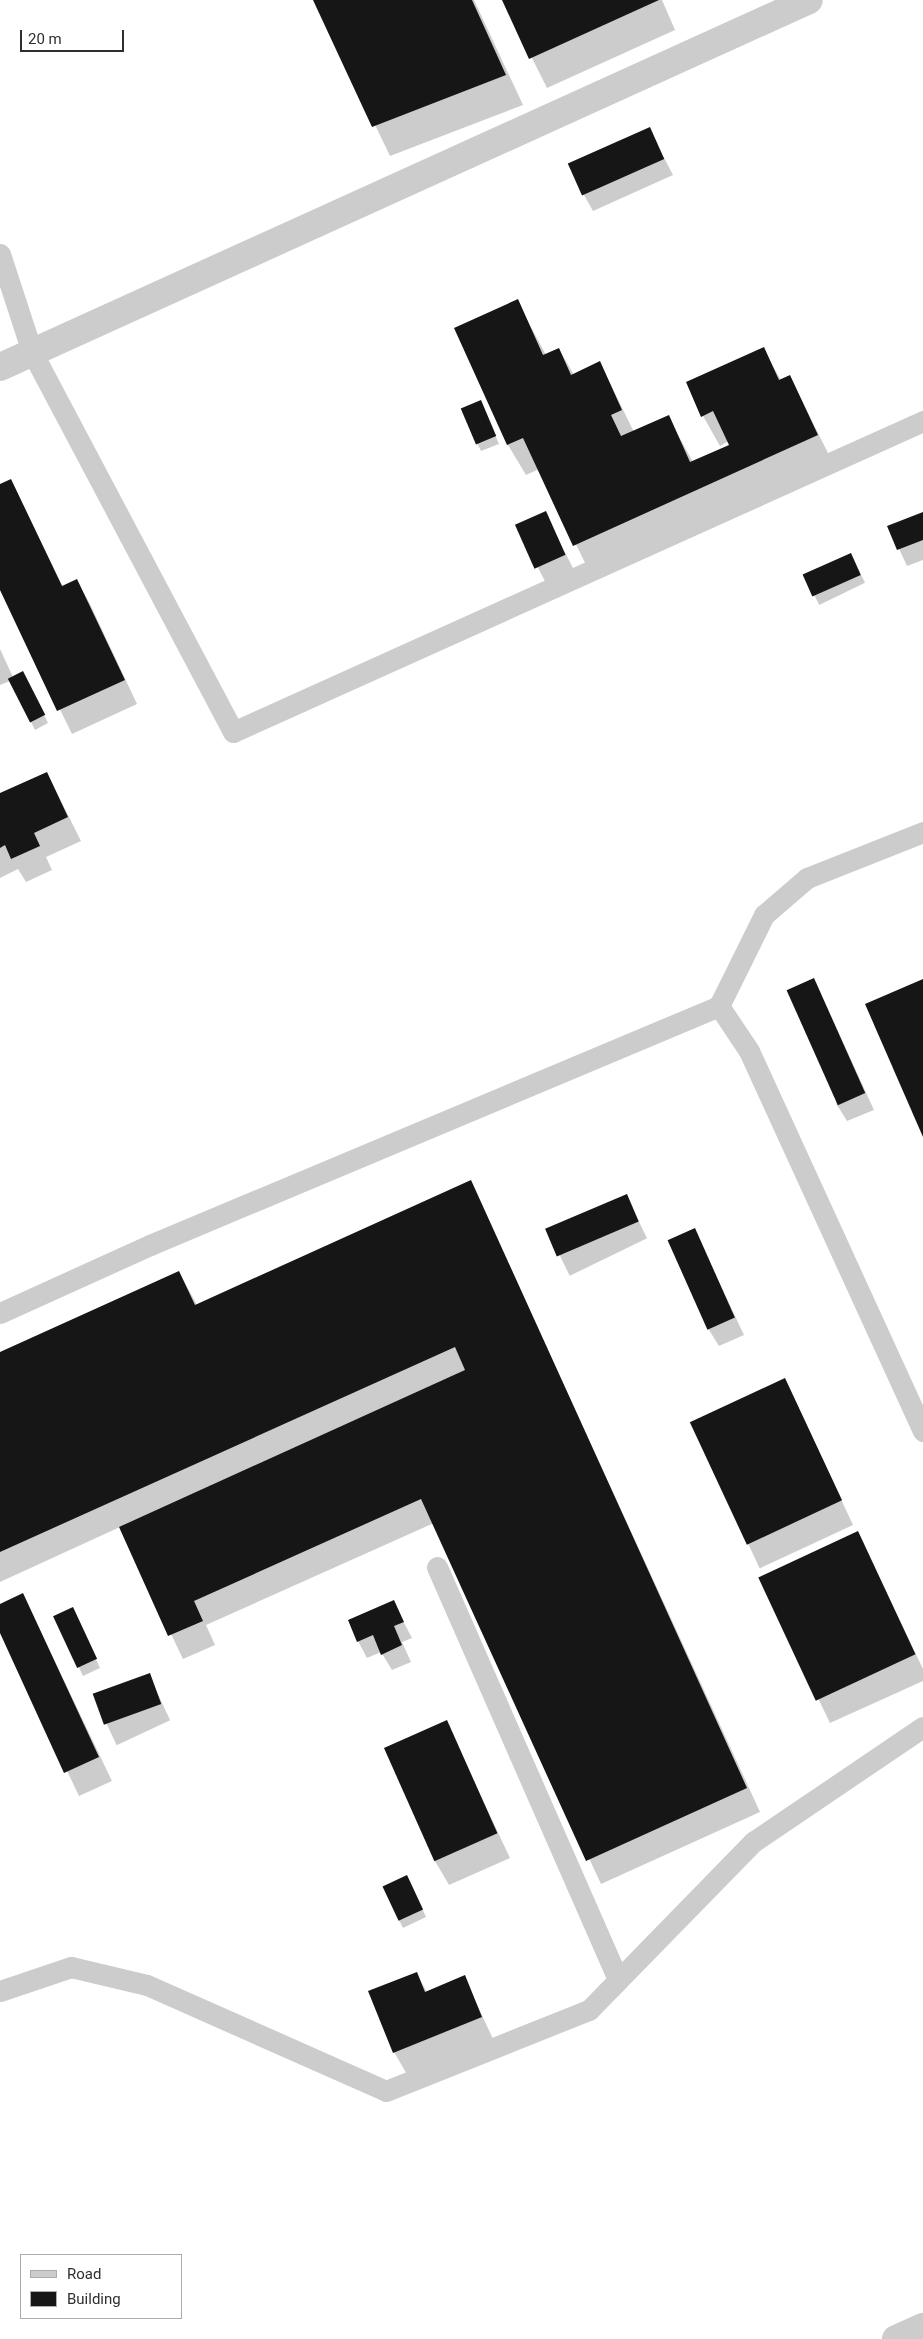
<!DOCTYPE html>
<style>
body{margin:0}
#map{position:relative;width:923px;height:2339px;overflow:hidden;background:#fff;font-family:Roboto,sans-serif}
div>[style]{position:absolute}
.shadow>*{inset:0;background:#0003;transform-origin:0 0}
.building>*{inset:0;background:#161616;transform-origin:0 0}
.service>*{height:21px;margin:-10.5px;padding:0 10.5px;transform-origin:10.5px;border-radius:10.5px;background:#ccc}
.minor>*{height:28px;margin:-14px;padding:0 14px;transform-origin:14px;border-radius:14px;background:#ccc}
.tertiary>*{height:28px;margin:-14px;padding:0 14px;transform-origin:14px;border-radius:14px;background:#ccc}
span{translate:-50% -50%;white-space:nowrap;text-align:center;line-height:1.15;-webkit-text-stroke:5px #fff;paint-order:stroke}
.legend{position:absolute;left:20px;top:2254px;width:162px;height:65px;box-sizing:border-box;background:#fff;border:1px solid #acacac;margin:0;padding:6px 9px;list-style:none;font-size:15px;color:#2f2f2f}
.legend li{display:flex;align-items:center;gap:10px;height:25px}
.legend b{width:25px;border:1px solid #acacac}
.scale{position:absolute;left:20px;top:30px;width:104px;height:22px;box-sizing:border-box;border:2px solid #2f2f2f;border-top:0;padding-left:6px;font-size:15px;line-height:18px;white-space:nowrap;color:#2f2f2f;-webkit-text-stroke:4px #fff;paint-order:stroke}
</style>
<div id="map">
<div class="shadow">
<div style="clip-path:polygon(315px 0,474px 0,523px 105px,390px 156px)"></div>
<div style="clip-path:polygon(503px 0,662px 0,675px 30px,547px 88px)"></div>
<div style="clip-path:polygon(649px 129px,673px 175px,593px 211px,584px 195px)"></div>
<div style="clip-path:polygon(517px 301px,546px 355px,559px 349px,574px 375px,600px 363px,634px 432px,668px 417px,693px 462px,731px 446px,729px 441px,720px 446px,703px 416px,763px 349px,781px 380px,790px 377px,834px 465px,591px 575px,539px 469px,526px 475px,508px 445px,456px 329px)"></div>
<div style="clip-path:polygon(484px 409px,499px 444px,481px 451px,477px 443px)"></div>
<div style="clip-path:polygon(11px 480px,63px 587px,77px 581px,90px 604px,137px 704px,72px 734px,0 587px,0 485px)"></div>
<div style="left:545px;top:513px;width:65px;height:31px;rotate:63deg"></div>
<div style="clip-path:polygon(923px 513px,923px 560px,907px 566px,889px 527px)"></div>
<div style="left:851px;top:554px;width:32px;height:51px;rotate:64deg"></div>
<div style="clip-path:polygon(0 649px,13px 677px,27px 680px,48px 723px,35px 730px,10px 681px,0 685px)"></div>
<div style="clip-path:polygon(47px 773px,81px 841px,46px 857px,52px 870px,26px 882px,18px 869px,0 878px,0 795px)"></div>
<div style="clip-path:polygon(814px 979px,874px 1110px,847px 1121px,837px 1105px)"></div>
<div style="clip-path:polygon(470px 1181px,760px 1812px,601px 1884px,434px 1523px,206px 1625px,215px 1645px,183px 1659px,120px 1527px,0 1582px,0 1353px,179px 1272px,197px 1305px)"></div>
<div style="left:626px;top:1195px;width:48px;height:86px;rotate:64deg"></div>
<div style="clip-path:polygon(694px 1229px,744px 1335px,719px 1346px,709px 1330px)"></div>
<div style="left:785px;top:1379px;width:161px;height:103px;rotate:65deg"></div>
<div style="clip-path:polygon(858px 1533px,923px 1669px,923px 1681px,830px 1723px,760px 1578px)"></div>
<div style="clip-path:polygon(23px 1595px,112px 1781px,79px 1796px,0 1630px,0 1605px)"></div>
<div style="clip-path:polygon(393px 1602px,412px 1638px,402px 1642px,411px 1662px,392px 1670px,381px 1652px,367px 1658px,358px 1641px)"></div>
<div style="clip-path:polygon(55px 1617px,77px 1617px,100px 1668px,83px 1676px)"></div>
<div style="left:149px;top:1675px;width:50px;height:59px;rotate:65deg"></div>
<div style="clip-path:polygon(446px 1722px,510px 1858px,449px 1885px,435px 1861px)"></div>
<div style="clip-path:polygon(411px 1884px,426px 1917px,403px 1928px,399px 1920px)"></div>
<div style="clip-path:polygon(416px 1973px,427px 1992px,464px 1977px,494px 2041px,408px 2076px,394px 2052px)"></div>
</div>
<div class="building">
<div style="clip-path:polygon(313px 0,472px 0,506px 75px,372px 127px)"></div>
<div style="clip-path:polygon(502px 0,659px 0,529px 59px)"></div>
<div style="left:650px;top:127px;width:35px;height:90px;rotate:66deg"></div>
<div style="clip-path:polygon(518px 299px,543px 355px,559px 348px,571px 375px,600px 361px,622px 410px,611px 415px,621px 436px,669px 415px,690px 462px,729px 445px,713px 411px,701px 417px,686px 382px,764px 347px,779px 380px,790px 375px,818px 435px,573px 546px,523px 438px,507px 445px,454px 328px)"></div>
<div style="left:481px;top:400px;width:39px;height:22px;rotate:67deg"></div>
<div style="clip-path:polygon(11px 479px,62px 586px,77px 579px,125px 680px,57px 711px,0 590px,0 484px)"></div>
<div style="left:546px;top:511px;width:48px;height:34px;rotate:66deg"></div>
<div style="clip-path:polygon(923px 512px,923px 540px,897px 550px,887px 526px)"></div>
<div style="left:851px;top:553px;width:24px;height:53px;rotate:66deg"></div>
<div style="left:23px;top:671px;width:49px;height:17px;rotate:63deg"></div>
<div style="clip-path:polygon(47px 772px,68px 817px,34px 833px,40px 846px,11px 859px,5px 845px,0 848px,0 793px)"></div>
<div style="left:814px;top:978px;width:126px;height:30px;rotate:66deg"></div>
<div style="clip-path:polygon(923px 979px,923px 1137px,865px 1004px)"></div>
<div style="clip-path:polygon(471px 1180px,747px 1788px,586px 1861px,421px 1499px,194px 1601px,203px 1621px,168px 1636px,119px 1527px,465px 1370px,455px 1347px,0 1552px,0 1352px,179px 1271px,195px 1305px)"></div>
<div style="left:627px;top:1194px;width:30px;height:89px;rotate:67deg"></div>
<div style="left:695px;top:1228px;width:98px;height:30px;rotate:66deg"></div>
<div style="left:785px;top:1378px;width:135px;height:105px;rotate:65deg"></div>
<div style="left:858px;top:1531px;width:136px;height:110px;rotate:65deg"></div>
<div style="clip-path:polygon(23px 1593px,99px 1757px,64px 1773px,0 1633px,0 1604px)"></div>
<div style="clip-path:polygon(394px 1600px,404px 1622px,394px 1626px,402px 1645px,381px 1655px,373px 1635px,357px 1642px,348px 1620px)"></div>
<div style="left:73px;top:1607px;width:57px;height:22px;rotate:65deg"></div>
<div style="left:150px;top:1673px;width:33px;height:61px;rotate:70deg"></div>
<div style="left:447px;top:1720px;width:124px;height:69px;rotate:66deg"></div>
<div style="left:407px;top:1875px;width:38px;height:27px;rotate:65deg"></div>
<div style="clip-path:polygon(417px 1972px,425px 1992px,465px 1975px,482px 2017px,393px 2053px,368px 1991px)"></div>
</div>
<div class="service">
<div style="left:0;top:254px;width:103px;rotate:71.9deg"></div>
<div style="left:32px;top:352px;width:430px;rotate:62.1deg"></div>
<div style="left:233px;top:732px;width:757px;rotate:-24.26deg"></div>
<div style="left:719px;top:1006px;width:102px;rotate:-63.7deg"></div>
<div style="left:764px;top:915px;width:57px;rotate:-40.7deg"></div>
<div style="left:807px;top:878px;width:125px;rotate:-21.6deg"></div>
<div style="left:0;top:1313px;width:165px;rotate:-24.4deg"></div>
<div style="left:150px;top:1245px;width:617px;rotate:-22.78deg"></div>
<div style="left:719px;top:1006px;width:54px;rotate:56.3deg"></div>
<div style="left:749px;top:1051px;width:418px;rotate:65.4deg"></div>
<div style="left:437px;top:1567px;width:451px;rotate:66.3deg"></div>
<div style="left:0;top:1991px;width:75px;rotate:-18.7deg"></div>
<div style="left:71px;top:1967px;width:78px;rotate:13.3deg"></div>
<div style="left:147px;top:1985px;width:261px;rotate:23.9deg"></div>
<div style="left:386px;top:2091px;width:219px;rotate:-21.8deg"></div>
<div style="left:589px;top:2010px;width:235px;rotate:-45.7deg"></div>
<div style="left:753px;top:1842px;width:205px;rotate:-34.1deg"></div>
</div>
<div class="minor">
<div style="left:896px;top:2339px;width:30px;rotate:-24deg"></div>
</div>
<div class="tertiary">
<div style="left:0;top:367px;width:888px;rotate:-24.4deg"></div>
</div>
<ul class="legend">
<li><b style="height:6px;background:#ccc"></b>Road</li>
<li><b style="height:14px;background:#161616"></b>Building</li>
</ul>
<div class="scale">20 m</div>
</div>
